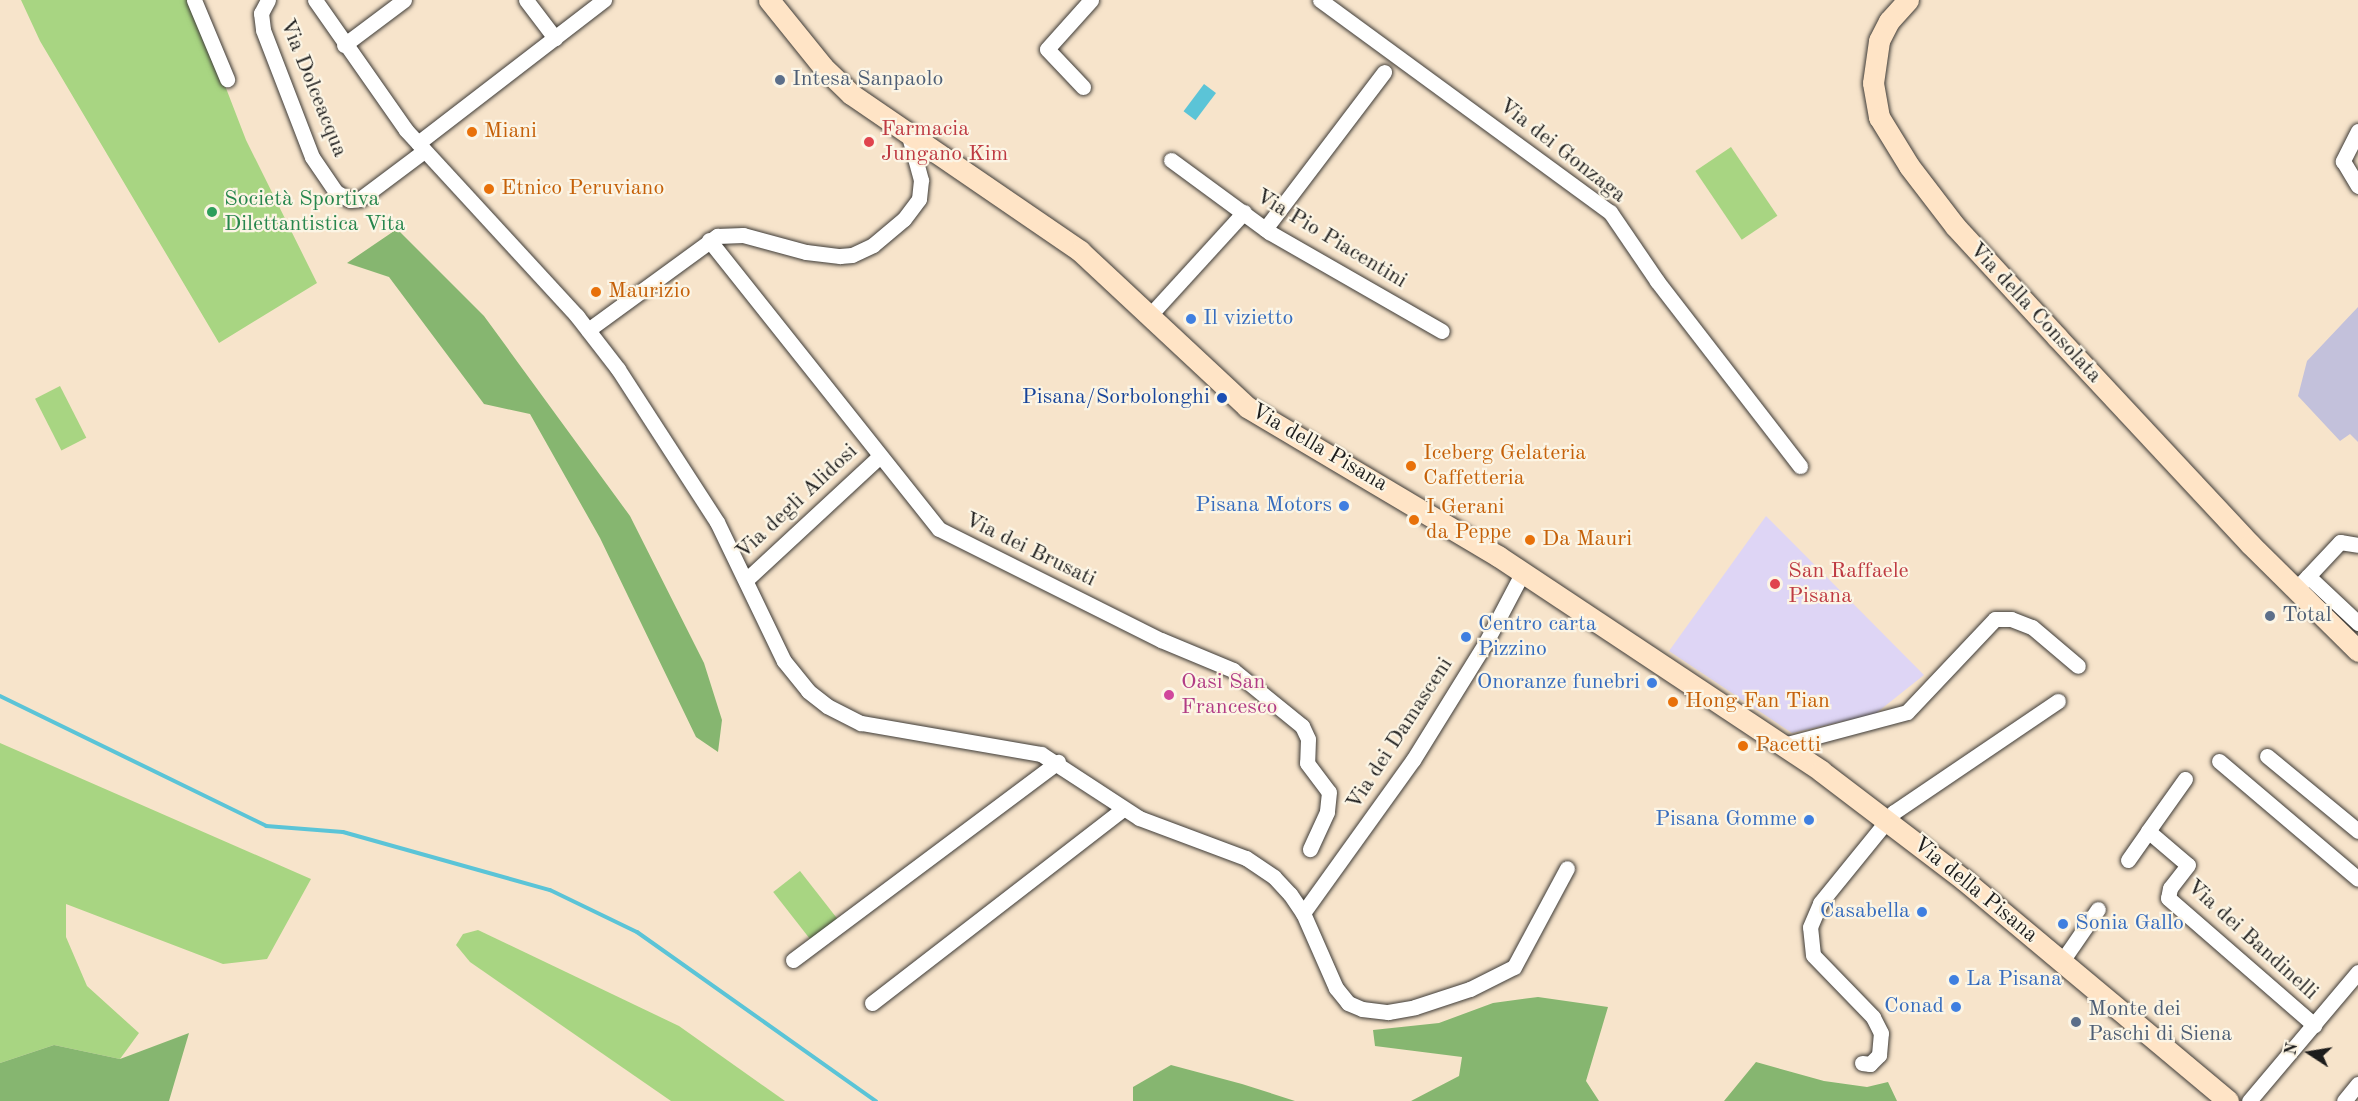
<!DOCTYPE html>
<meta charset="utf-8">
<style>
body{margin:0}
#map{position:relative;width:2358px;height:1101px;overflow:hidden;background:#f7e4cb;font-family:"Old Standard TT",serif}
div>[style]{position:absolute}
.built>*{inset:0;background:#ded5f5}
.industrial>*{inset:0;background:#c3c1db}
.green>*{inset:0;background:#a8d582;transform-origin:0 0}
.forest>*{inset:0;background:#86b670}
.water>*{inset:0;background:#5bc4d7;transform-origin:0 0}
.stream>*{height:4px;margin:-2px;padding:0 2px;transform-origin:2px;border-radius:2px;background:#5bc4d7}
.roads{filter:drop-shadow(0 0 2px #3d3a36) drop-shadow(0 0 2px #3d3a36)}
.minor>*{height:15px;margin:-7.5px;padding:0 7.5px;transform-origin:7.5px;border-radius:7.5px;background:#fff}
.secondary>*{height:21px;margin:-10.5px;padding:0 10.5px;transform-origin:10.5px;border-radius:10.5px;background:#ffe4c6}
.dots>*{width:16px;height:16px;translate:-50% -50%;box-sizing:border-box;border:3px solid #fcf5e5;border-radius:50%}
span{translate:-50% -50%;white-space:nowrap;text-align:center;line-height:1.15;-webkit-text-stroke:4.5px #fcf5e5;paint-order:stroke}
.service-label{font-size:22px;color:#4e5e75}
.left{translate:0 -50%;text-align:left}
.street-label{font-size:22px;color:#1c1c1c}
.health-label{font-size:22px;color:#be3a42}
.food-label{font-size:22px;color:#c56008}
.leisure-label{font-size:22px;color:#27864d}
.shop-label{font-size:22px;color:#366cbe}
.right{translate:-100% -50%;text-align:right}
.transit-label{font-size:22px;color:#164399}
.hotel-label{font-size:22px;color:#b23c85}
.north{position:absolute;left:2280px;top:1023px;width:60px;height:60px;-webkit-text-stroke:4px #fcf5e5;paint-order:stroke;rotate:282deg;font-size:16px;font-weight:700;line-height:24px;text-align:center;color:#1c1c1c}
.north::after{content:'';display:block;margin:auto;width:21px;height:27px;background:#1c1c1c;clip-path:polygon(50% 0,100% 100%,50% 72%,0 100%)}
</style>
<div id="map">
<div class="built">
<div style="clip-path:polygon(1766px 516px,1924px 675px,1875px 714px,1792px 733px,1669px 651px)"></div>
</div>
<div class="industrial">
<div style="clip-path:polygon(2358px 307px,2358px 442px,2350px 434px,2340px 441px,2298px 396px,2307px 361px)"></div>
</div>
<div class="green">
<div style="clip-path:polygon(21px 0,192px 0,246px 140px,317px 283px,219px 343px,40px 41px)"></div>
<div style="left:1731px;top:147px;width:83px;height:43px;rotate:56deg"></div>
<div style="left:60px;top:386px;width:58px;height:28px;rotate:63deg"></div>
<div style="clip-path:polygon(0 743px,311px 879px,267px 959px,223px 964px,66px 904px,66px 937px,87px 986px,139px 1033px,120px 1059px,54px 1045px,0 1063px)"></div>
<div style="left:800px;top:871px;width:62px;height:34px;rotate:52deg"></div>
<div style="clip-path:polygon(478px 930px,679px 1026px,785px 1101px,671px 1101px,470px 962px,456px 945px,463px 934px)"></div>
</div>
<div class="forest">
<div style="clip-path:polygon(397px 229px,484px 316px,630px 516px,704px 663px,722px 720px,718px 752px,696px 737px,600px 538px,530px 414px,484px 404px,389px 277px,347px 263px)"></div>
<div style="clip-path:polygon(1538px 997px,1608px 1007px,1586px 1081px,1599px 1101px,1411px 1101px,1459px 1076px,1462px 1057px,1375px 1046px,1373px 1030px,1439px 1023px,1493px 1003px)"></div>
<div style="clip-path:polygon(189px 1033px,169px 1101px,0 1101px,0 1063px,54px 1045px,120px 1059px)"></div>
<div style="clip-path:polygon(1756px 1062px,1824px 1081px,1867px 1087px,1888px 1082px,1897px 1101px,1724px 1101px)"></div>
<div style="clip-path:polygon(1171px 1065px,1242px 1084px,1295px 1101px,1133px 1101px,1133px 1087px)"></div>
</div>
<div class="water">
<div style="left:1204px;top:84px;width:15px;height:34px;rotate:37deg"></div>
</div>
<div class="stream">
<div style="left:0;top:696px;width:296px;rotate:26deg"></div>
<div style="left:266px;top:826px;width:77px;rotate:4.5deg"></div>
<div style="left:343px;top:832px;width:215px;rotate:15.7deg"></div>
<div style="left:550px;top:890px;width:97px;rotate:25.8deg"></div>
<div style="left:637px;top:932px;width:293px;rotate:35.3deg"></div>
</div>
<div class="roads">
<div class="minor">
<div style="left:194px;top:0;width:86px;rotate:67.3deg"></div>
<div style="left:268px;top:0;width:15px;rotate:118deg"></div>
<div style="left:261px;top:13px;width:17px;rotate:83deg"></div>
<div style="left:263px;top:30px;width:136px;rotate:68.9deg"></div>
<div style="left:312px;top:157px;width:42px;rotate:55.6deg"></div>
<div style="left:336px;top:192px;width:16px;rotate:30deg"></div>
<div style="left:350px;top:200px;width:10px;rotate:-6deg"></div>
<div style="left:360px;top:199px;width:80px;rotate:-36.9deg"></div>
<div style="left:315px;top:0;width:159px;rotate:55deg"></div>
<div style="left:406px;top:130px;width:253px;rotate:47.4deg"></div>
<div style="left:577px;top:316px;width:67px;rotate:52.3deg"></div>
<div style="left:618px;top:369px;width:182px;rotate:57.1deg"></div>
<div style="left:717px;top:522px;width:154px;rotate:64.3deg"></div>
<div style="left:784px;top:661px;width:38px;rotate:51deg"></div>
<div style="left:808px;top:691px;width:24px;rotate:38deg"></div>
<div style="left:827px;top:706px;width:38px;rotate:27deg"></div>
<div style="left:861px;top:723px;width:183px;rotate:9.8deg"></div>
<div style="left:1041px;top:754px;width:117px;rotate:33.1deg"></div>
<div style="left:1139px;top:818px;width:114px;rotate:20.5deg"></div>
<div style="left:1246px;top:858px;width:34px;rotate:34deg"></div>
<div style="left:1274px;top:877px;width:23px;rotate:47deg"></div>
<div style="left:1290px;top:894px;width:23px;rotate:56deg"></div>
<div style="left:1303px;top:913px;width:82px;rotate:66.3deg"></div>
<div style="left:1336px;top:988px;width:19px;rotate:51deg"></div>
<div style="left:1348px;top:1003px;width:15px;rotate:23deg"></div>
<div style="left:1362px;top:1009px;width:26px;rotate:7deg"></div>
<div style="left:1388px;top:1012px;width:27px;rotate:-10deg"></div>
<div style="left:1415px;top:1007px;width:58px;rotate:-18.1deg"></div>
<div style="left:1470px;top:989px;width:49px;rotate:-26.6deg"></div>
<div style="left:1514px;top:967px;width:112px;rotate:-61.8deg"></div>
<div style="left:526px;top:0;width:48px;rotate:52.7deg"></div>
<div style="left:1320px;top:0;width:359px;rotate:36.2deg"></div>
<div style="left:1610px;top:212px;width:83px;rotate:55.7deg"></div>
<div style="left:1657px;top:281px;width:234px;rotate:52.3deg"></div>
<div style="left:344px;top:45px;width:75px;rotate:-36.9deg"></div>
<div style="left:1083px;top:87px;width:52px;rotate:-133.5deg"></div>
<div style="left:1047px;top:49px;width:66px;rotate:-48.1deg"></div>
<div style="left:2358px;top:131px;width:34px;rotate:117deg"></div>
<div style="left:2343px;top:161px;width:29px;rotate:59deg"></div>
<div style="left:418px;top:143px;width:235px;rotate:-37.6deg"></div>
<div style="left:1171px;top:160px;width:122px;rotate:36.3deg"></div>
<div style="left:1269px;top:232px;width:199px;rotate:29.8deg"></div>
<div style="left:1265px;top:229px;width:197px;rotate:-52.8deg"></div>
<div style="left:709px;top:240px;width:369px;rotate:51.5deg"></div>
<div style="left:939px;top:529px;width:248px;rotate:26.6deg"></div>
<div style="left:1161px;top:640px;width:78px;rotate:22.6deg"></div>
<div style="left:1233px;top:670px;width:89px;rotate:39.1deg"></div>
<div style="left:1302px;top:726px;width:14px;rotate:65deg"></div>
<div style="left:1308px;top:739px;width:24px;rotate:92deg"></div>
<div style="left:1307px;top:763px;width:36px;rotate:53deg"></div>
<div style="left:1329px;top:792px;width:20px;rotate:96deg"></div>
<div style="left:1327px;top:812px;width:41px;rotate:114.7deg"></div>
<div style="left:1151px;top:314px;width:138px;rotate:-47.6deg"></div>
<div style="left:588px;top:330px;width:160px;rotate:-36.1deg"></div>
<div style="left:717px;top:236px;width:26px;rotate:-2deg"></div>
<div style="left:743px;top:235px;width:65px;rotate:15.1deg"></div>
<div style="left:806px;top:252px;width:34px;rotate:7deg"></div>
<div style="left:840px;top:256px;width:12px;rotate:-5deg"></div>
<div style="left:852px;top:255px;width:23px;rotate:-25deg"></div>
<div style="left:873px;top:245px;width:40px;rotate:-40deg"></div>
<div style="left:904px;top:219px;width:25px;rotate:-53deg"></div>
<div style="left:919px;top:199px;width:19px;rotate:-84deg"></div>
<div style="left:921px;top:180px;width:46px;rotate:-105.3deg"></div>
<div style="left:2308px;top:576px;width:69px;rotate:43.2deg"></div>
<div style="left:746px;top:580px;width:181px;rotate:-42.8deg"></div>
<div style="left:2295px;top:590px;width:66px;rotate:-46.8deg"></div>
<div style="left:2340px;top:542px;width:18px;rotate:9deg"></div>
<div style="left:1783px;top:745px;width:128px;rotate:-14.9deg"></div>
<div style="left:1907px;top:712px;width:128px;rotate:-46.6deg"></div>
<div style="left:1995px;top:619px;width:16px"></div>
<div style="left:2011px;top:619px;width:22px;rotate:21deg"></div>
<div style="left:2032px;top:627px;width:60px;rotate:40.3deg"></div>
<div style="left:2267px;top:756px;width:118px;rotate:39.5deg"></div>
<div style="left:2219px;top:761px;width:182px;rotate:40.3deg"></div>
<div style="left:2185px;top:779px;width:64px;rotate:125.4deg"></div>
<div style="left:2148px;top:831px;width:52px;rotate:40.4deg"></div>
<div style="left:2188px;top:865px;width:29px;rotate:128deg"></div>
<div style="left:2170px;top:888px;width:10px;rotate:101deg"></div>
<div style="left:2168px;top:898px;width:194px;rotate:41deg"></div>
<div style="left:2128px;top:860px;width:35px;rotate:-55deg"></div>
<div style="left:1303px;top:913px;width:188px;rotate:-54.3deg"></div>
<div style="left:1413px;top:760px;width:137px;rotate:-58.2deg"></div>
<div style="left:1485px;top:644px;width:81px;rotate:-62.2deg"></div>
<div style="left:793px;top:960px;width:331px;rotate:-36.8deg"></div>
<div style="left:2062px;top:961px;width:63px;rotate:-55.3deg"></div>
<div style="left:872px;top:1003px;width:317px;rotate:-37.7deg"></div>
<div style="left:1862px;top:1063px;width:8px;rotate:7deg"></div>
<div style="left:1870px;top:1064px;width:13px;rotate:-45deg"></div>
<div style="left:1879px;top:1055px;width:22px;rotate:-85deg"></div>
<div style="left:1881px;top:1033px;width:18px;rotate:-117deg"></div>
<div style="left:1873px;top:1017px;width:86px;rotate:-134.1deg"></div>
<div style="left:1813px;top:955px;width:28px;rotate:-96deg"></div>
<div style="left:1810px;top:927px;width:26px;rotate:-67deg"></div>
<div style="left:1820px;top:903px;width:117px;rotate:-50.9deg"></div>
<div style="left:1894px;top:812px;width:198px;rotate:-34.1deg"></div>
<div style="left:2249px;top:1101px;width:169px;rotate:-49.8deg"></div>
<div style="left:2344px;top:1101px;width:22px;rotate:-51deg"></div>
</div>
<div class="secondary">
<div style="left:769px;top:0;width:86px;rotate:51.1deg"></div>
<div style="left:823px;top:67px;width:39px;rotate:44deg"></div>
<div style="left:851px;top:94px;width:278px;rotate:34.4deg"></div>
<div style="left:1080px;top:251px;width:229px;rotate:43deg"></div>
<div style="left:1247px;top:407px;width:292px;rotate:30.7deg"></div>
<div style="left:1498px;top:556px;width:388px;rotate:33.6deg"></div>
<div style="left:1821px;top:771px;width:180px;rotate:37.3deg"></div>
<div style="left:1964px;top:880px;width:344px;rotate:39.9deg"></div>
<div style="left:1908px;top:0;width:28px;rotate:132deg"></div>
<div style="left:1889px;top:21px;width:22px;rotate:117deg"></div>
<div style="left:1879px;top:41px;width:42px;rotate:98.1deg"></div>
<div style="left:1873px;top:83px;width:35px;rotate:80deg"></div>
<div style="left:1879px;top:117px;width:57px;rotate:58.5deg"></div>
<div style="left:1909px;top:166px;width:76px;rotate:52.5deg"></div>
<div style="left:1955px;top:226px;width:151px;rotate:47.4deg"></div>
<div style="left:2057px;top:337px;width:283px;rotate:47deg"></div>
<div style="left:2250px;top:544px;width:152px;rotate:44.7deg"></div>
</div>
</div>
<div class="dots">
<div style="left:780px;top:80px;background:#5c6f8a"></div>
<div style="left:472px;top:132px;background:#e8710a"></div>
<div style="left:869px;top:142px;background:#e0444e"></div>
<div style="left:489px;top:189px;background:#e8710a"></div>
<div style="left:212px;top:212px;background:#2e9e5b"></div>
<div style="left:596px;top:292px;background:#e8710a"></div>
<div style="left:1191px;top:319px;background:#3f7fe0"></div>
<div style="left:1222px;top:398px;background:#1a4fb4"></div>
<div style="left:1411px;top:466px;background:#e8710a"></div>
<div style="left:1344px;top:506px;background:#3f7fe0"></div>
<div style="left:1414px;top:520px;background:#e8710a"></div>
<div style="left:1530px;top:540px;background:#e8710a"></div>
<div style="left:1775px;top:584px;background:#e0444e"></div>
<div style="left:2270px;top:616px;background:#5c6f8a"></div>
<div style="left:1466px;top:637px;background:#3f7fe0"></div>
<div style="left:1652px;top:683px;background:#3f7fe0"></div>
<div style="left:1169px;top:695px;background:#d1479c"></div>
<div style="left:1673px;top:702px;background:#e8710a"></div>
<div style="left:1743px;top:746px;background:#e8710a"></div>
<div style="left:1809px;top:820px;background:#3f7fe0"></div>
<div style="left:1922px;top:912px;background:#3f7fe0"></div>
<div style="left:2063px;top:924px;background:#3f7fe0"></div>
<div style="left:1954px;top:980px;background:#3f7fe0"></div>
<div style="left:1956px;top:1007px;background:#3f7fe0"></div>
<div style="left:2076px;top:1022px;background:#5c6f8a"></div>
</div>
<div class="service-label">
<span class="left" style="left:792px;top:80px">Intesa Sanpaolo</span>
<span class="left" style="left:2282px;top:616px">Total</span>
<span class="left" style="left:2088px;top:1022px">Monte dei<br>Paschi di Siena</span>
</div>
<div class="street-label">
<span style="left:313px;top:88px;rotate:68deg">Via Dolceacqua</span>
<span style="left:1562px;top:151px;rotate:38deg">Via dei Gonzaga</span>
<span style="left:1331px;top:239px;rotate:31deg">Via Pio Piacentini</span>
<span style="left:2035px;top:313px;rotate:47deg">Via della Consolata</span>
<span style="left:1319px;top:448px;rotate:30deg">Via della Pisana</span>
<span style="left:797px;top:502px;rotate:-43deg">Via degli Alidosi</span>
<span style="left:1030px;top:550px;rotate:26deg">Via dei Brusati</span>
<span style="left:1400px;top:734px;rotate:-57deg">Via dei Damasceni</span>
<span style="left:1975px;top:890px;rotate:39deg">Via della Pisana</span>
<span style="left:2252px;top:940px;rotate:42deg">Via dei Bandinelli</span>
</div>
<div class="health-label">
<span class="left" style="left:881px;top:142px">Farmacia<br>Jungano Kim</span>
<span class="left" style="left:1788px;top:584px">San Raffaele<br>Pisana</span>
</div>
<div class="food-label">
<span class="left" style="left:484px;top:132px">Miani</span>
<span class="left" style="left:501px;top:189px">Etnico Peruviano</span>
<span class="left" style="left:608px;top:292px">Maurizio</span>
<span class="left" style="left:1423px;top:466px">Iceberg Gelateria<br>Caffetteria</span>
<span class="left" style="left:1426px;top:520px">I Gerani<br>da Peppe</span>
<span class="left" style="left:1542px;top:540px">Da Mauri</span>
<span class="left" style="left:1685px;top:702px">Hong Fan Tian</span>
<span class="left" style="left:1755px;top:746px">Pacetti</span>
</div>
<div class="leisure-label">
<span class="left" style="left:224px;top:212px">Società Sportiva<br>Dilettantistica Vita</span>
</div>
<div class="shop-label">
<span class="left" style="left:1203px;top:319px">Il vizietto</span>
<span class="right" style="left:1332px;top:506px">Pisana Motors</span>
<span class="left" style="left:1478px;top:637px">Centro carta<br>Pizzino</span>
<span class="right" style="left:1640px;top:683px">Onoranze funebri</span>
<span class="right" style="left:1797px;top:820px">Pisana Gomme</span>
<span class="right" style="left:1910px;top:912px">Casabella</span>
<span class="left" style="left:2075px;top:924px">Sonia Gallo</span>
<span class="left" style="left:1966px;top:980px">La Pisana</span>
<span class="right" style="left:1944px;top:1007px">Conad</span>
</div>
<div class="transit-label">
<span class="right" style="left:1210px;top:398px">Pisana/Sorbolonghi</span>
</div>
<div class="hotel-label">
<span class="left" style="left:1181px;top:695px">Oasi San<br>Francesco</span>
</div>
<div class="north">N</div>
</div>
